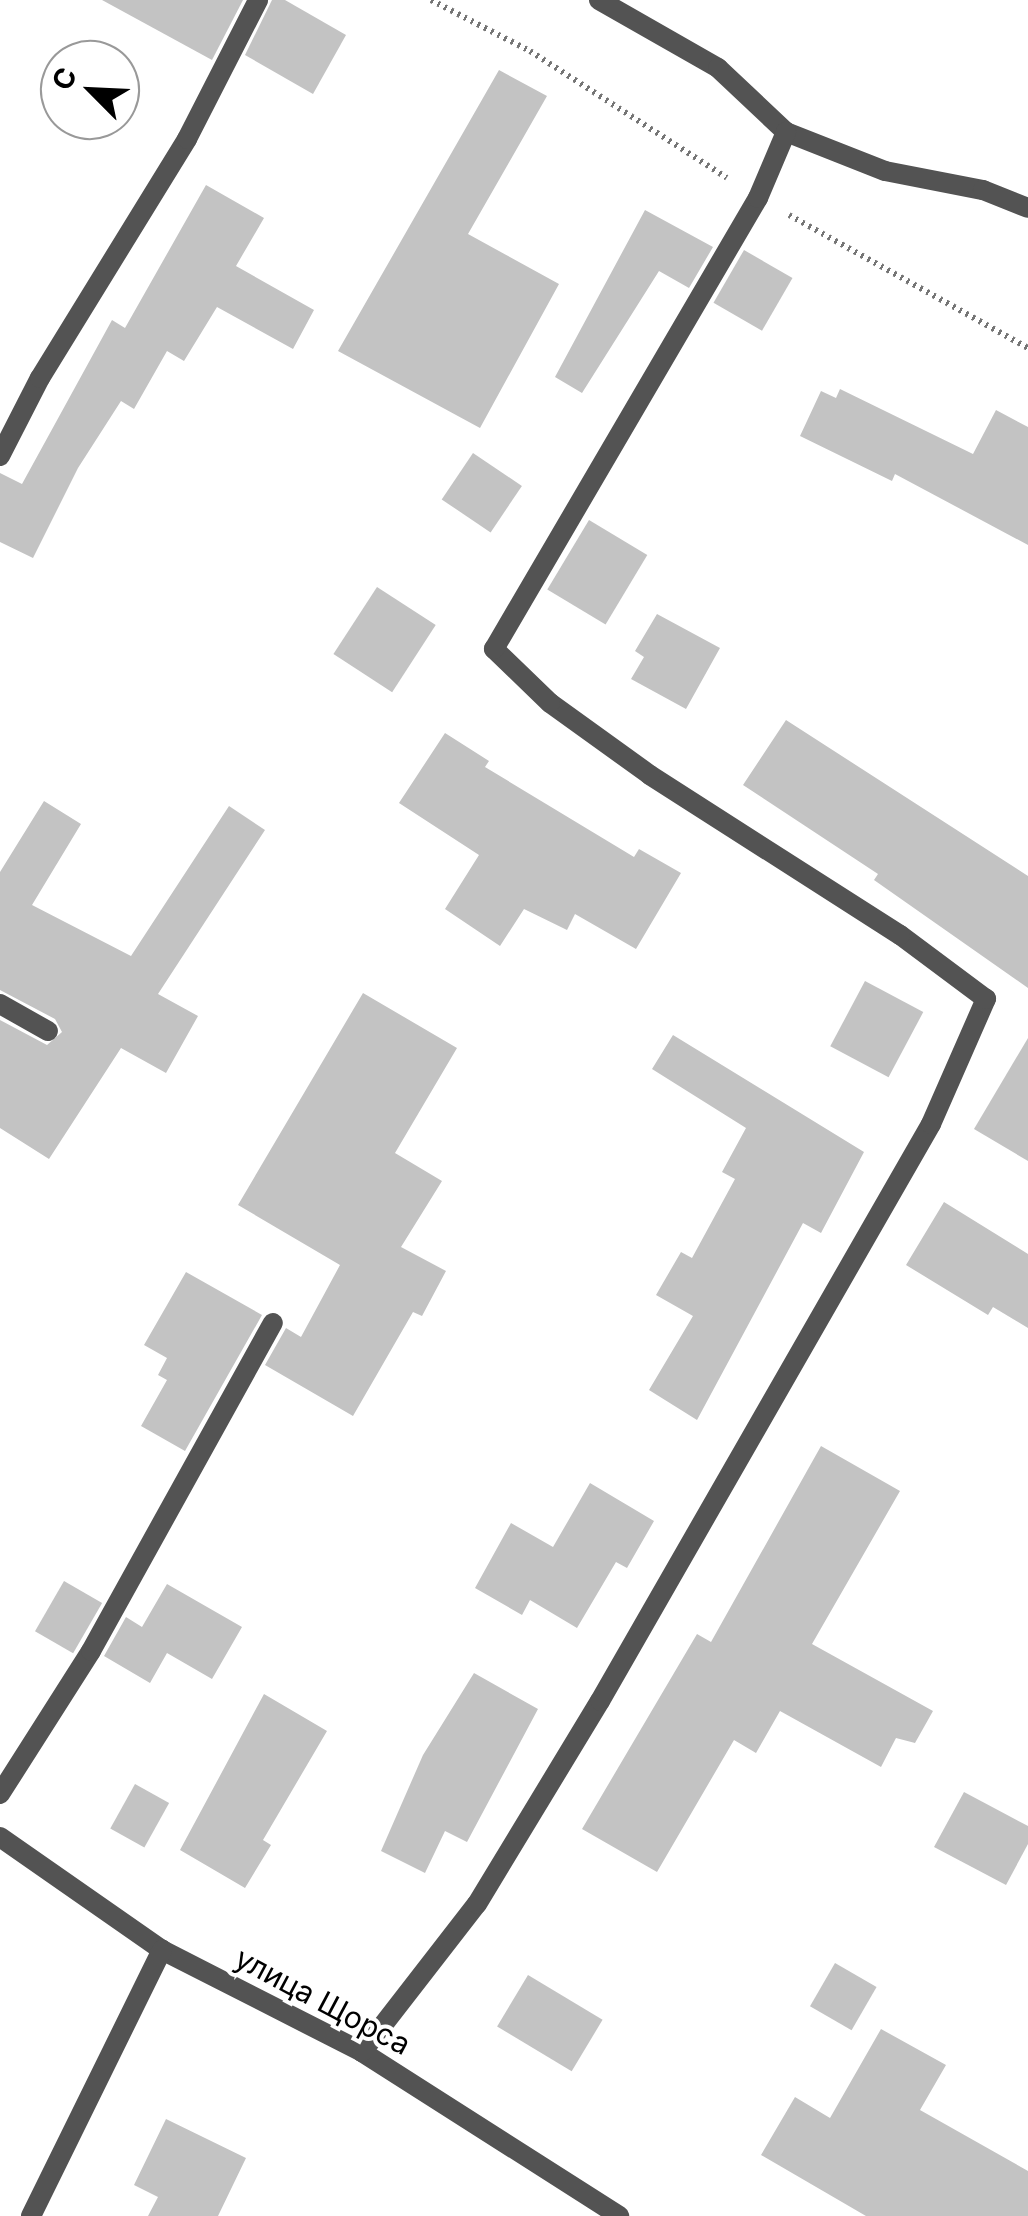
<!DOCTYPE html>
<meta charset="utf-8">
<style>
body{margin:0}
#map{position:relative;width:1028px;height:2216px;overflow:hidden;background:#fff;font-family:Inter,sans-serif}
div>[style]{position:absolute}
.building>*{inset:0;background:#c3c3c3;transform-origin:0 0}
.path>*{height:6px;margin-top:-3px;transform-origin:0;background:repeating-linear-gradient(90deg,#757575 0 2.5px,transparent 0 7.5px)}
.service>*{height:20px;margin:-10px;padding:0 10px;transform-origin:10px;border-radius:10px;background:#535353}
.minor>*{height:20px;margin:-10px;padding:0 10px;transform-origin:10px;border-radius:10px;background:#535353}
span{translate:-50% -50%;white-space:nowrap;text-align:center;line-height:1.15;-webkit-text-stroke:8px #fff;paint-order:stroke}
.street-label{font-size:30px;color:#000}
.north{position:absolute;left:40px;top:40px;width:100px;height:100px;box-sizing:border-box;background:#fff;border:2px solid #999;border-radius:50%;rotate:294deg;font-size:28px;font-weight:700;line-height:40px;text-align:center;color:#000}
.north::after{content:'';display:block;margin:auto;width:35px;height:45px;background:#000;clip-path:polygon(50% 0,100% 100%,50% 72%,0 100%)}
</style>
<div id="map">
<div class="building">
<div style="clip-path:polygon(102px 0,243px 0,212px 60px)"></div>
<div style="clip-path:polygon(272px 0,285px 0,346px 35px,313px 94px,245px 55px)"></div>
<div style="clip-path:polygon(499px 70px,547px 96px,468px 234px,559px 284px,480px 428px,338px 351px)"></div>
<div style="clip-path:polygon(206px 185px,264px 218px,236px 266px,314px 310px,293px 349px,217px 307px,184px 361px,167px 351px,134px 409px,121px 401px,78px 468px,33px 558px,0 542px,0 473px,22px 484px,112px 320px,125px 328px)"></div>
<div style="clip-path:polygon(645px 210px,713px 247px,689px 288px,659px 271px,582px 393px,555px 377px)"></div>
<div style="left:744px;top:250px;width:56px;height:61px;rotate:30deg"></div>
<div style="clip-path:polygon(840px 389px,973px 454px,996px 410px,1028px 427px,1028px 545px,895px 474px,892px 481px,800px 436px,821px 391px,836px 398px)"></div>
<div style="left:473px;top:453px;width:59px;height:56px;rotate:34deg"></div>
<div style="left:589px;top:520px;width:68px;height:81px;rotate:31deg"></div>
<div style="left:377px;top:587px;width:70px;height:80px;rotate:33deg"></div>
<div style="clip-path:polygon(657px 614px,720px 648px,686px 709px,631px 679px,644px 657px,635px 651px)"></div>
<div style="clip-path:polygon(786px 720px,1028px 876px,1028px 988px,874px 880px,878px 874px,743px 785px)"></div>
<div style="clip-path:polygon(445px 733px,489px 761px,485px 767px,634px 857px,639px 849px,681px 873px,636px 949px,575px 914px,567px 930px,524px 909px,500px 946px,445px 909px,479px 855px,399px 803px)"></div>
<div style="clip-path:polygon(44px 801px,81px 824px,32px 905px,131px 956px,229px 806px,265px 830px,158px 994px,198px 1016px,166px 1073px,121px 1048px,49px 1159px,0 1128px,0 1020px,47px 1045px,62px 1032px,55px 1019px,0 990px,0 872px)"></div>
<div style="left:865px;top:981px;width:66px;height:74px;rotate:28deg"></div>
<div style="clip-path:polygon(363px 993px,457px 1048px,395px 1153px,442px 1181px,401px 1247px,446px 1271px,422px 1316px,413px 1312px,353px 1416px,265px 1365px,286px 1328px,301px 1337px,340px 1265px,238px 1205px)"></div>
<div style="clip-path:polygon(673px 1035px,864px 1152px,821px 1233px,803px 1223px,697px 1420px,649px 1390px,693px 1316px,656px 1295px,681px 1252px,692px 1258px,735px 1179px,722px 1172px,746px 1128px,652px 1069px)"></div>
<div style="clip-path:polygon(1028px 1038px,1028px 1161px,974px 1129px)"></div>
<div style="clip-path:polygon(944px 1202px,1028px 1254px,1028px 1328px,993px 1307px,988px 1315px,906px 1265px)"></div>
<div style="clip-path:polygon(186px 1272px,262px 1315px,185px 1451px,141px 1426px,167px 1380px,158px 1375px,167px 1358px,144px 1345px)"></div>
<div style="clip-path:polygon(821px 1446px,900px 1491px,812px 1644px,933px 1711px,915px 1743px,896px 1738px,881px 1767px,780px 1711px,756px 1753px,734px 1740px,657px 1872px,582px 1829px,697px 1634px,711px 1642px)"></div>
<div style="clip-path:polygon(590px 1483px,654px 1521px,627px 1568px,616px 1562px,577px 1628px,530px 1600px,522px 1615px,475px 1588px,511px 1523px,553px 1547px)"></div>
<div style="left:64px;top:1581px;width:44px;height:58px;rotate:30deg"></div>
<div style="clip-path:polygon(167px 1584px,242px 1627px,212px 1679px,167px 1653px,150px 1683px,104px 1656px,126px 1617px,142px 1627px)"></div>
<div style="clip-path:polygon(474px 1673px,538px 1709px,467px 1842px,445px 1831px,425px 1873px,381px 1851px,423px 1755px)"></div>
<div style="clip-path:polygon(264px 1694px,327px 1731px,263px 1840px,271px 1845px,245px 1888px,180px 1850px)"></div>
<div style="left:135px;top:1784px;width:39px;height:51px;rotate:29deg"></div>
<div style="clip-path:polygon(964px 1792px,1028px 1826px,1028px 1844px,1006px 1885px,934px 1847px)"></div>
<div style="left:835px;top:1963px;width:48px;height:50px;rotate:30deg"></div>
<div style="left:528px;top:1975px;width:87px;height:60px;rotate:31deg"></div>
<div style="clip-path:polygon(881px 2029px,946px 2065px,920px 2110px,1028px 2171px,1028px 2216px,866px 2216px,761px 2155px,795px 2097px,830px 2118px)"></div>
<div style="clip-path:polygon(166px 2119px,246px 2158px,218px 2216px,148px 2216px,158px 2197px,134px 2185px)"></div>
</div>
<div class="path">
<div style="left:431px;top:0;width:111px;rotate:27.3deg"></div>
<div style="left:530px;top:51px;width:234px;rotate:32.8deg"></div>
<div style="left:789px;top:215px;width:274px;rotate:29.1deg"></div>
</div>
<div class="service">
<div style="left:0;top:456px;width:88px;rotate:-62.9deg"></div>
<div style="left:40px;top:378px;width:281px;rotate:-58.4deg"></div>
<div style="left:187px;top:139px;width:156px;rotate:-62.9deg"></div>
<div style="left:0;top:1004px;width:55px;rotate:29.4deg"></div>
<div style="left:0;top:1794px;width:169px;rotate:-57.5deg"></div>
<div style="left:91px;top:1651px;width:375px;rotate:-61deg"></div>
</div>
<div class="minor">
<div style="left:599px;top:0;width:137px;rotate:29.7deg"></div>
<div style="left:718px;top:68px;width:93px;rotate:43.3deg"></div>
<div style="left:786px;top:132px;width:106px;rotate:21.5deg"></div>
<div style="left:885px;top:171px;width:100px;rotate:11deg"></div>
<div style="left:983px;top:190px;width:48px;rotate:21.8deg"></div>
<div style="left:0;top:1837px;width:198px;rotate:34.9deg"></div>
<div style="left:162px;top:1950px;width:225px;rotate:27deg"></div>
<div style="left:362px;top:2052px;width:305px;rotate:32.5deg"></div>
<div style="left:362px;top:2052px;width:187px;rotate:-52.2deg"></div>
<div style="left:477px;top:1904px;width:237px;rotate:-58.8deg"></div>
<div style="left:600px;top:1701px;width:665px;rotate:-60.16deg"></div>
<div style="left:931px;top:1124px;width:137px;rotate:-66.3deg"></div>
<div style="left:986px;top:999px;width:107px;rotate:-143.3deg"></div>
<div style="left:900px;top:935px;width:297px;rotate:-147.4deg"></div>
<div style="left:650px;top:775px;width:123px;rotate:-144.2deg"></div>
<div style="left:550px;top:703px;width:78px;rotate:-136deg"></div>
<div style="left:494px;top:649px;width:523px;rotate:-59.66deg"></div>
<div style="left:758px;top:198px;width:72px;rotate:-67deg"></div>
<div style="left:31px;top:2216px;width:297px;rotate:-63.8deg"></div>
</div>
<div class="street-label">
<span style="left:323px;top:2001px;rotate:28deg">улица Щорса</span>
</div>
<div class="north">С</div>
</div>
